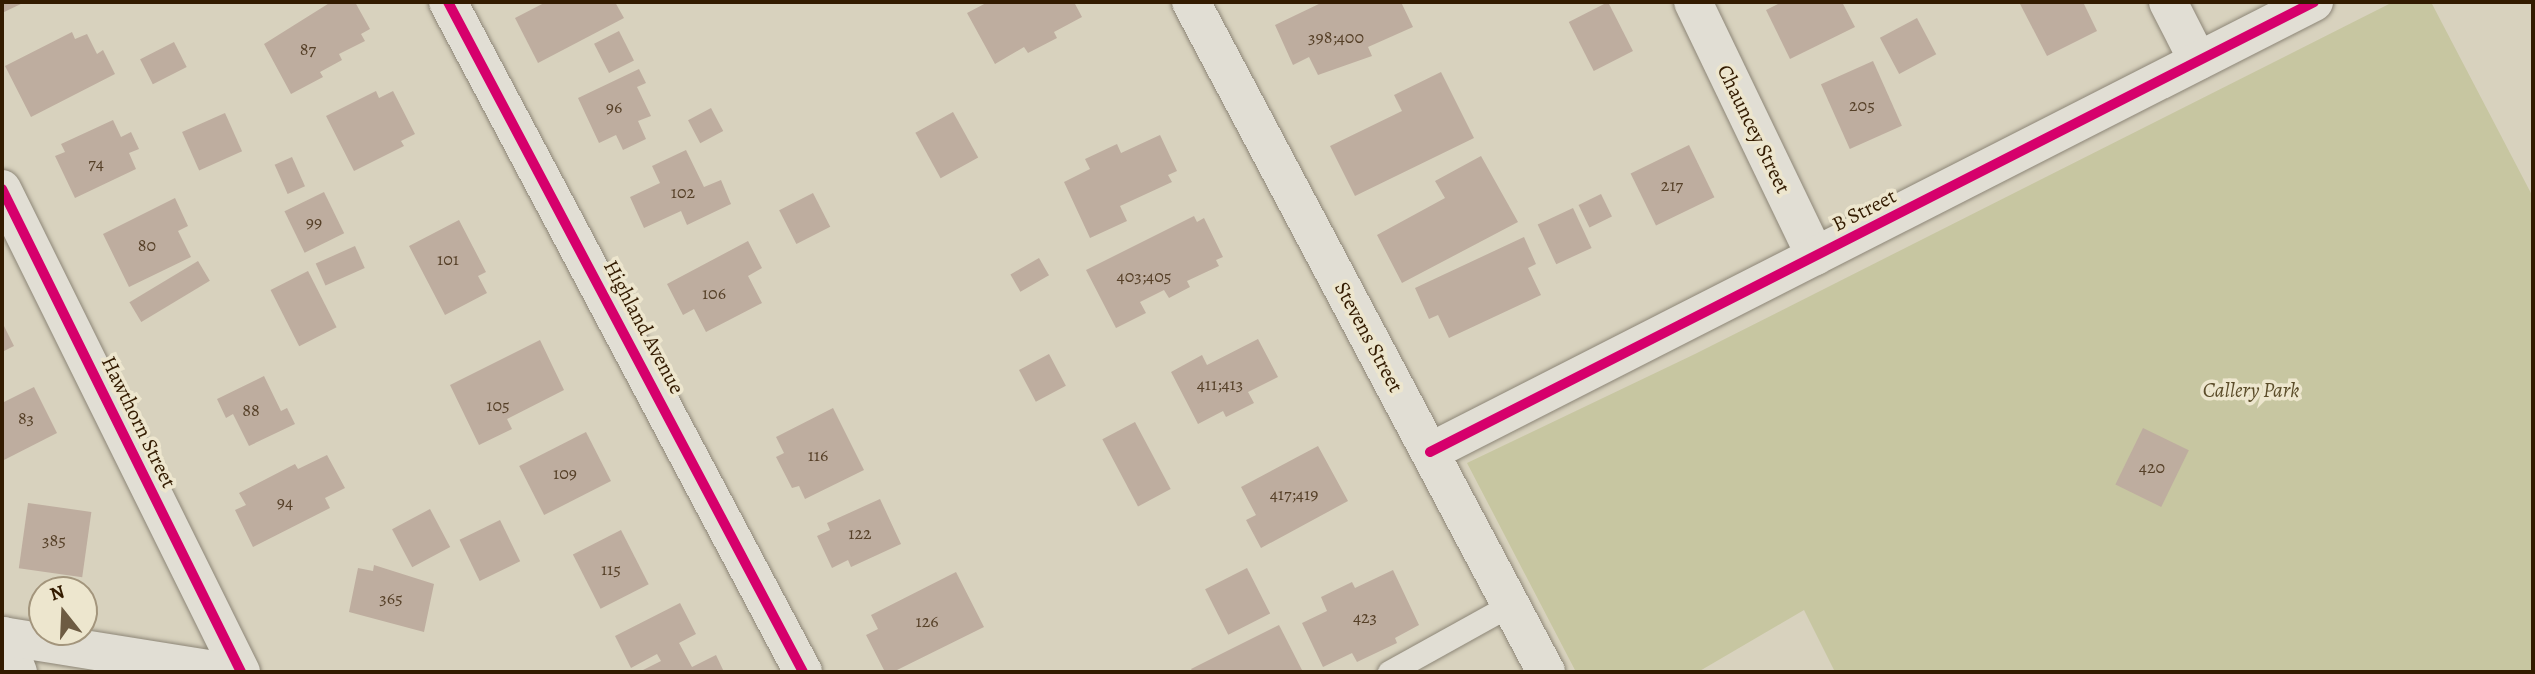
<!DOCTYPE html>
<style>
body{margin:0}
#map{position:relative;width:2535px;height:674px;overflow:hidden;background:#d8d2be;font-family:Alegreya,serif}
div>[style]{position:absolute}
.green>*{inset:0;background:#c7c6a1}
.building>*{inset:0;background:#bead9f;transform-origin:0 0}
.roads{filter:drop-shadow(0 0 2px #8d8677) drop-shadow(0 0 2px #8d8677)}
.service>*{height:23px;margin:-11.5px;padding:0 11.5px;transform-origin:11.5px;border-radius:11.5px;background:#e1ded4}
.minor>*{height:38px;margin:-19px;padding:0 19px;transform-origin:19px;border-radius:19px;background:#e1ded4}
.tertiary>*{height:38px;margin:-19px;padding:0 19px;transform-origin:19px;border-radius:19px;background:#e1ded4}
.secondary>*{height:38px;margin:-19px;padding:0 19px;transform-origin:19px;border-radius:19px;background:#e1ded4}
.cycleway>*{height:10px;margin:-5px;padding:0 5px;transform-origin:5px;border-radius:5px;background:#d6006c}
span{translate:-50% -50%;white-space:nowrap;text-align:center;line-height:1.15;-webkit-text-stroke:7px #ede6ce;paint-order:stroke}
.number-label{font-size:18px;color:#564028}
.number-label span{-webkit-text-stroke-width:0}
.street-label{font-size:21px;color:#331b00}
.park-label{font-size:21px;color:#5b4c29;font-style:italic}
.frame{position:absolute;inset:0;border:4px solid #331b00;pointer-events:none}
.north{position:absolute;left:28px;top:576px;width:70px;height:70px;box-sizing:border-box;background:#ede6ce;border:2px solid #a3957c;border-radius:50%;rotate:342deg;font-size:19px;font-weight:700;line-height:28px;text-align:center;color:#331b00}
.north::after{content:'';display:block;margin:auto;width:24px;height:32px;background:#6d5b42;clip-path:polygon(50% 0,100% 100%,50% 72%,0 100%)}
</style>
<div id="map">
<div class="green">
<div style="clip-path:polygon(2393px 2px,2431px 2px,2533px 197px,2533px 672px,1835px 672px,1804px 610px,1698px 672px,1576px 672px,1467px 463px,1695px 354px)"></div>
</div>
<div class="building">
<div style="clip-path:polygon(2px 2px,25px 2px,2px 13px)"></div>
<div style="clip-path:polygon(331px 2px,355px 2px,370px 29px,361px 34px,365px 41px,339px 54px,342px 60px,320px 72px,323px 77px,291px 94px,264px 44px)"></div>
<div style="clip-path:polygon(546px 2px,615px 2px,624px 18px,538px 63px,515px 18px)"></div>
<div style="clip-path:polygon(988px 2px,1074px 2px,1082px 17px,1054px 32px,1057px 38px,1028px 53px,1024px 47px,995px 64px,967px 13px)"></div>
<div style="clip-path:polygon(1323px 2px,1401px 2px,1413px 27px,1368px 47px,1372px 56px,1318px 75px,1309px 57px,1293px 65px,1275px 25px)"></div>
<div style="left:1608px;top:2px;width:55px;height:44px;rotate:63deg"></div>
<div style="clip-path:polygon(1782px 2px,1842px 2px,1855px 27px,1790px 59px,1766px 10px)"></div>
<div style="clip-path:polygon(2019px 2px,2083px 2px,2097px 31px,2047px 56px)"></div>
<div style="left:1917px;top:18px;width:41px;height:42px;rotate:62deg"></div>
<div style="left:619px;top:31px;width:33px;height:28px;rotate:63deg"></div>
<div style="clip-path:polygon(72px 32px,75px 39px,87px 34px,97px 54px,103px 50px,115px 74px,31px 117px,5px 66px)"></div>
<div style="left:174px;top:42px;width:28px;height:38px;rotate:63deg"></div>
<div style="left:1873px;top:61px;width:71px;height:57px;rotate:66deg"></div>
<div style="clip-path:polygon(639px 69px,646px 83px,637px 87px,651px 116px,638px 121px,646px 139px,623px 150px,616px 135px,599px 143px,578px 98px)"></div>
<div style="clip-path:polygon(1441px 72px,1474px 138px,1355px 196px,1330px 146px,1402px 111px,1394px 95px)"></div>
<div style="clip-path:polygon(376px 91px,379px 98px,393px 91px,415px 134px,401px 141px,404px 146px,354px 171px,326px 116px)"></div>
<div style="left:711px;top:108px;width:26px;height:26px;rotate:62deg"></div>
<div style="left:953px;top:112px;width:52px;height:43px;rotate:61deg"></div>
<div style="left:225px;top:113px;width:42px;height:47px;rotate:66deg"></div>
<div style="clip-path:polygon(113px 120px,121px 137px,131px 132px,139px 149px,129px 153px,136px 169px,75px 198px,55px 156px,65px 152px,61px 144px)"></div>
<div style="clip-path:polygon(1160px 135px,1177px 171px,1168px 175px,1172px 182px,1120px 206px,1127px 221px,1090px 238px,1064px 182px,1090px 169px,1085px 159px,1117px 144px,1121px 153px)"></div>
<div style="left:1689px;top:145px;width:58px;height:65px;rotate:64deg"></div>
<div style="clip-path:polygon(686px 150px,704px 187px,721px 180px,731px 204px,687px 225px,681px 211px,644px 228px,630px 197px,660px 183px,652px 166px)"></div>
<div style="clip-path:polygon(1481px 156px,1518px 222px,1402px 283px,1377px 235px,1445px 198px,1435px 181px)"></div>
<div style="left:292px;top:157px;width:32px;height:19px;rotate:66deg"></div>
<div style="left:324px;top:192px;width:46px;height:44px;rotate:64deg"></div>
<div style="left:813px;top:193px;width:38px;height:38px;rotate:63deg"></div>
<div style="left:1601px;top:194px;width:25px;height:25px;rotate:64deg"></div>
<div style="clip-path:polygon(175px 198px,188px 226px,178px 231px,191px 257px,129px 287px,103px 234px)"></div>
<div style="left:1573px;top:208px;width:44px;height:39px;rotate:65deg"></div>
<div style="clip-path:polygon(1194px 216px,1197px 222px,1204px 218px,1223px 257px,1216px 260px,1219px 266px,1187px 281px,1190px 287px,1169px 298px,1164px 290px,1140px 302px,1146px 313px,1116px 328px,1086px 270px)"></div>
<div style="clip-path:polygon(459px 220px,486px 272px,478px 276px,487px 293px,445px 315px,409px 246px)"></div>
<div style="clip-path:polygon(1524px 237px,1536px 264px,1528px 268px,1541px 295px,1449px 338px,1438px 315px,1429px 319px,1415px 288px)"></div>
<div style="clip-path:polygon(748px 241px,762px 268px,748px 276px,762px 303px,706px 332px,694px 309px,683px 315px,667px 284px)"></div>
<div style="left:355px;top:246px;width:24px;height:43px;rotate:66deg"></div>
<div style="left:1039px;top:258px;width:20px;height:33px;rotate:60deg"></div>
<div style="left:198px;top:261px;width:23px;height:80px;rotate:59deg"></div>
<div style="left:308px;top:271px;width:63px;height:42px;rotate:63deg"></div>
<div style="clip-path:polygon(2px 322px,14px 346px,2px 352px)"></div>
<div style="clip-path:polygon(1258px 339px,1278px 377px,1248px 392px,1254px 403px,1226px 417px,1223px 411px,1198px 424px,1171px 372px,1202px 355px,1207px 365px)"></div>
<div style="clip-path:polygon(540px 340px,564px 390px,507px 419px,512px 429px,479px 445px,450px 385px)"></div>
<div style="left:1049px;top:354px;width:36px;height:34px;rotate:62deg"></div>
<div style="clip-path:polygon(264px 376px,281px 411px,287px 408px,295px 424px,249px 446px,233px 414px,226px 418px,217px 399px)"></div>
<div style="clip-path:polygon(34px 387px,57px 433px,2px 461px,2px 403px)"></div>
<div style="clip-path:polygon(833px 408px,864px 470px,805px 499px,799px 486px,792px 488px,776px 457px,784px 453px,776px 437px)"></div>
<div style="left:1135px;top:422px;width:76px;height:37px;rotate:62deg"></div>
<div style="left:2143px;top:428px;width:51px;height:63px;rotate:26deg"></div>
<div style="left:586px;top:432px;width:55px;height:75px;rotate:63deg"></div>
<div style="clip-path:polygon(1318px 446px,1348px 501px,1261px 548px,1246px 520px,1256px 515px,1241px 487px)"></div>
<div style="clip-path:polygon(327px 455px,345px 488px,325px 498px,330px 508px,253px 547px,235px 510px,246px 505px,239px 493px,295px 464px,298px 469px)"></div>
<div style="clip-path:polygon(880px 499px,901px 544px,851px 567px,848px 560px,832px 568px,817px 536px,830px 530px,827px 523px)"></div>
<div style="left:28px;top:503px;width:64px;height:66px;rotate:8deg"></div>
<div style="left:430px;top:509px;width:43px;height:43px;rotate:62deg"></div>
<div style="left:500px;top:520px;width:46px;height:45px;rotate:64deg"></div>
<div style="left:621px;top:530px;width:61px;height:54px;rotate:63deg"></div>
<div style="clip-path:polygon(374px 565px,434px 584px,424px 632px,349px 612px,358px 568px,373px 571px)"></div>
<div style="left:1247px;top:568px;width:51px;height:47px;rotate:63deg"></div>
<div style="clip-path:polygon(1393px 570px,1419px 625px,1395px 638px,1397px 643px,1357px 662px,1352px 653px,1323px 667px,1302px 623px,1327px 611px,1321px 597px,1352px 582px,1355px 588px)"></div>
<div style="clip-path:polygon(956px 572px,984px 627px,893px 672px,885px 672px,866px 635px,878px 629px,871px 615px)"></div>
<div style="clip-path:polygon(680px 603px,696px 634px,679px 643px,692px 667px,716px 655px,724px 672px,639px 672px,661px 661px,657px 654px,631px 668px,615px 636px)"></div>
<div style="clip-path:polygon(1279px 625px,1303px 672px,1193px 672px,1191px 669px)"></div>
</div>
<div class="roads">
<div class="service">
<div style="left:1389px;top:672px;width:138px;rotate:-29deg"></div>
</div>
<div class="minor">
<div style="left:448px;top:2px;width:758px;rotate:62.08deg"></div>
<div style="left:1693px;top:2px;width:282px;rotate:64.3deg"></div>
<div style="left:2168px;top:2px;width:66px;rotate:63deg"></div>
<div style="left:2px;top:189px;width:539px;rotate:63.67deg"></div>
<div style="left:1430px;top:452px;width:992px;rotate:-26.98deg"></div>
<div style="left:4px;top:636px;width:39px;rotate:69deg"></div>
</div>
<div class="tertiary">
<div style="left:2px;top:636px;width:228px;rotate:9.1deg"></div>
</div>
<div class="secondary">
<div style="left:1191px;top:2px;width:758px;rotate:62.08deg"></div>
</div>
</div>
<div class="cycleway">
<div style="left:448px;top:2px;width:758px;rotate:62.08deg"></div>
<div style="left:2px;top:189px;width:539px;rotate:63.67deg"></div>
<div style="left:1430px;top:452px;width:992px;rotate:-26.98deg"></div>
</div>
<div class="number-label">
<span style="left:1336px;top:37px">398;400</span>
<span style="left:308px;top:49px">87</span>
<span style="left:1862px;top:105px">205</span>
<span style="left:614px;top:107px">96</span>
<span style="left:96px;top:163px">74</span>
<span style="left:1672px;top:185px">217</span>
<span style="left:683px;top:192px">102</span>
<span style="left:314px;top:222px">99</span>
<span style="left:147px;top:245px">80</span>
<span style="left:448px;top:259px">101</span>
<span style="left:1144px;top:276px">403;405</span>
<span style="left:714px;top:293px">106</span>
<span style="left:1220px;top:384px">411;413</span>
<span style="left:498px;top:405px">105</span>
<span style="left:251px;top:410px">88</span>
<span style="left:26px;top:418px">83</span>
<span style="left:818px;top:455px">116</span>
<span style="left:2152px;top:467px">420</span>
<span style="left:565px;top:473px">109</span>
<span style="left:1294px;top:494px">417;419</span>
<span style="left:285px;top:502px">94</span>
<span style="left:860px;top:533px">122</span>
<span style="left:54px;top:540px">385</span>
<span style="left:611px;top:569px">115</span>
<span style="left:391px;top:598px">365</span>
<span style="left:1365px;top:617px">423</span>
<span style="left:927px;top:621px">126</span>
</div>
<div class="street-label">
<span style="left:1754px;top:129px;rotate:64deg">Chauncey Street</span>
<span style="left:1864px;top:210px;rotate:-27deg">B Street</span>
<span style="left:644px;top:327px;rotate:62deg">Highland Avenue</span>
<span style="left:1369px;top:337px;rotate:62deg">Stevens Street</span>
<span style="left:139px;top:422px;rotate:64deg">Hawthorn Street</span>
</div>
<div class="park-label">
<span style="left:2251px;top:390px">Callery Park</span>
</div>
<div class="frame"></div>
<div class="north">N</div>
</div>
